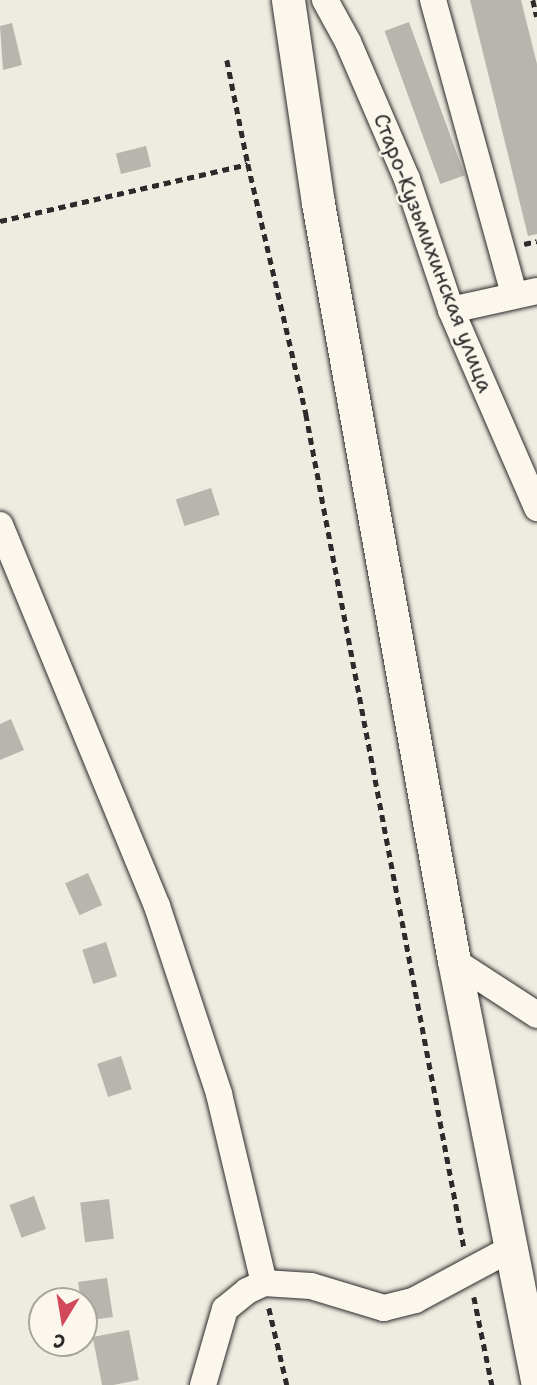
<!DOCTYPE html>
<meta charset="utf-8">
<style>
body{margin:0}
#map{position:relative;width:537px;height:1385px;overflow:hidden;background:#eeebe0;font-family:"Shantell Sans",sans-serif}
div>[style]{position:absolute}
.building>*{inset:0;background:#b8b5ae;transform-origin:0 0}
.path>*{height:4.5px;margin-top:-2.25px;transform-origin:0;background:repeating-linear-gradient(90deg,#2b2b2b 0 7px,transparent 0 12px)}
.roads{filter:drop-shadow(0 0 2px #2b2b2b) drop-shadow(0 0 2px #2b2b2b)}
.minor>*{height:26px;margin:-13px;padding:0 13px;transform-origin:13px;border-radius:13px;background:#fbf7ec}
.major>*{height:33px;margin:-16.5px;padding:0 16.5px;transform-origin:16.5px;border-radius:16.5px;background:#fbf7ec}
span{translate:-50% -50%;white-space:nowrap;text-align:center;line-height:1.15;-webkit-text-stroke:5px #fbf7ec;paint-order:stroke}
.street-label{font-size:21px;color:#2b2b2b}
.north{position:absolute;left:28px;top:1287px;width:70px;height:70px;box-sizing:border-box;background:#fbf7ec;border:2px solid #a8a59f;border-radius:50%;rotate:191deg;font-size:19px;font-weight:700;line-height:28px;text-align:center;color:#2b2b2b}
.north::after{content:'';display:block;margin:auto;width:24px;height:32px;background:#d1495b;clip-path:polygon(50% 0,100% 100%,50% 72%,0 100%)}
</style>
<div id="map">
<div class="building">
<div style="clip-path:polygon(470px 0,521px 0,537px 64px,537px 234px,528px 236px)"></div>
<div style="left:409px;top:22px;width:163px;height:26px;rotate:70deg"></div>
<div style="clip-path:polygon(12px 23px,22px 65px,3px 70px,0 26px)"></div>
<div style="left:146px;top:146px;width:21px;height:31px;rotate:76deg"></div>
<div style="left:211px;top:488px;width:28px;height:37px;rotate:72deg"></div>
<div style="clip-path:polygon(11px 719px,24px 750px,0 760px,0 724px)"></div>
<div style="left:88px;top:873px;width:35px;height:25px;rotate:66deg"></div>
<div style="left:106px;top:942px;width:36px;height:25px;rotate:72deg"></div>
<div style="left:121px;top:1056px;width:35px;height:25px;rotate:72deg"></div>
<div style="left:34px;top:1196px;width:35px;height:26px;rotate:70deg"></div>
<div style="left:109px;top:1199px;width:40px;height:29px;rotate:83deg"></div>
<div style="clip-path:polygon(107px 1278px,113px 1317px,84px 1321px,84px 1301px,81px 1301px,78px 1282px)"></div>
<div style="left:129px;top:1330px;width:51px;height:37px;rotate:79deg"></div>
</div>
<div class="path">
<div style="left:533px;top:0;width:17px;rotate:77deg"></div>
<div style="left:227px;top:60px;width:106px;rotate:78.6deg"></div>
<div style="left:248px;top:164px;width:257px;rotate:76.9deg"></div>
<div style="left:306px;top:414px;width:848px;rotate:79.26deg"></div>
<div style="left:0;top:221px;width:254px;rotate:-12.9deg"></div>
<div style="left:524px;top:244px;width:13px;rotate:-13deg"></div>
<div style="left:474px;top:1297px;width:90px;rotate:78.4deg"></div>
<div style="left:269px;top:1308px;width:79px;rotate:76.8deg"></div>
</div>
<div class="roads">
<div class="minor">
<div style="left:325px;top:0;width:48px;rotate:61.3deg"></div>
<div style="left:348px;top:42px;width:149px;rotate:66.7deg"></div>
<div style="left:407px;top:179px;width:138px;rotate:71.4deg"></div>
<div style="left:451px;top:310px;width:216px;rotate:66.5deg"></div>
<div style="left:433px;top:0;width:306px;rotate:74.6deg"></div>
<div style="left:451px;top:310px;width:88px;rotate:-12.5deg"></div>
<div style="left:0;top:525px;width:412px;rotate:67.6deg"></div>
<div style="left:157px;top:906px;width:198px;rotate:71.7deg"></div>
<div style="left:219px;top:1094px;width:194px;rotate:76.6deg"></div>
<div style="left:454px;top:961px;width:99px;rotate:33deg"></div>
<div style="left:203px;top:1385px;width:79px;rotate:-73.9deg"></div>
<div style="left:225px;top:1309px;width:28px;rotate:-39deg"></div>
<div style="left:247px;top:1291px;width:19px;rotate:-25deg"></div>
<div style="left:264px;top:1283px;width:47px;rotate:3.7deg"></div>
<div style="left:311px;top:1286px;width:76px;rotate:16.8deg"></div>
<div style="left:384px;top:1308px;width:32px;rotate:-14deg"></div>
<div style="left:415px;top:1300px;width:108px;rotate:-28.2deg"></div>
</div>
<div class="major">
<div style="left:288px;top:0;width:205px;rotate:81.6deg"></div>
<div style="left:318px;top:203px;width:770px;rotate:79.83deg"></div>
<div style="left:454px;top:961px;width:429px;rotate:78.8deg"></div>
</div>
</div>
<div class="street-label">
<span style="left:433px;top:253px;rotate:69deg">Старо-Кузьмихинская улица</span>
</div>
<div class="north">С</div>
</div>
